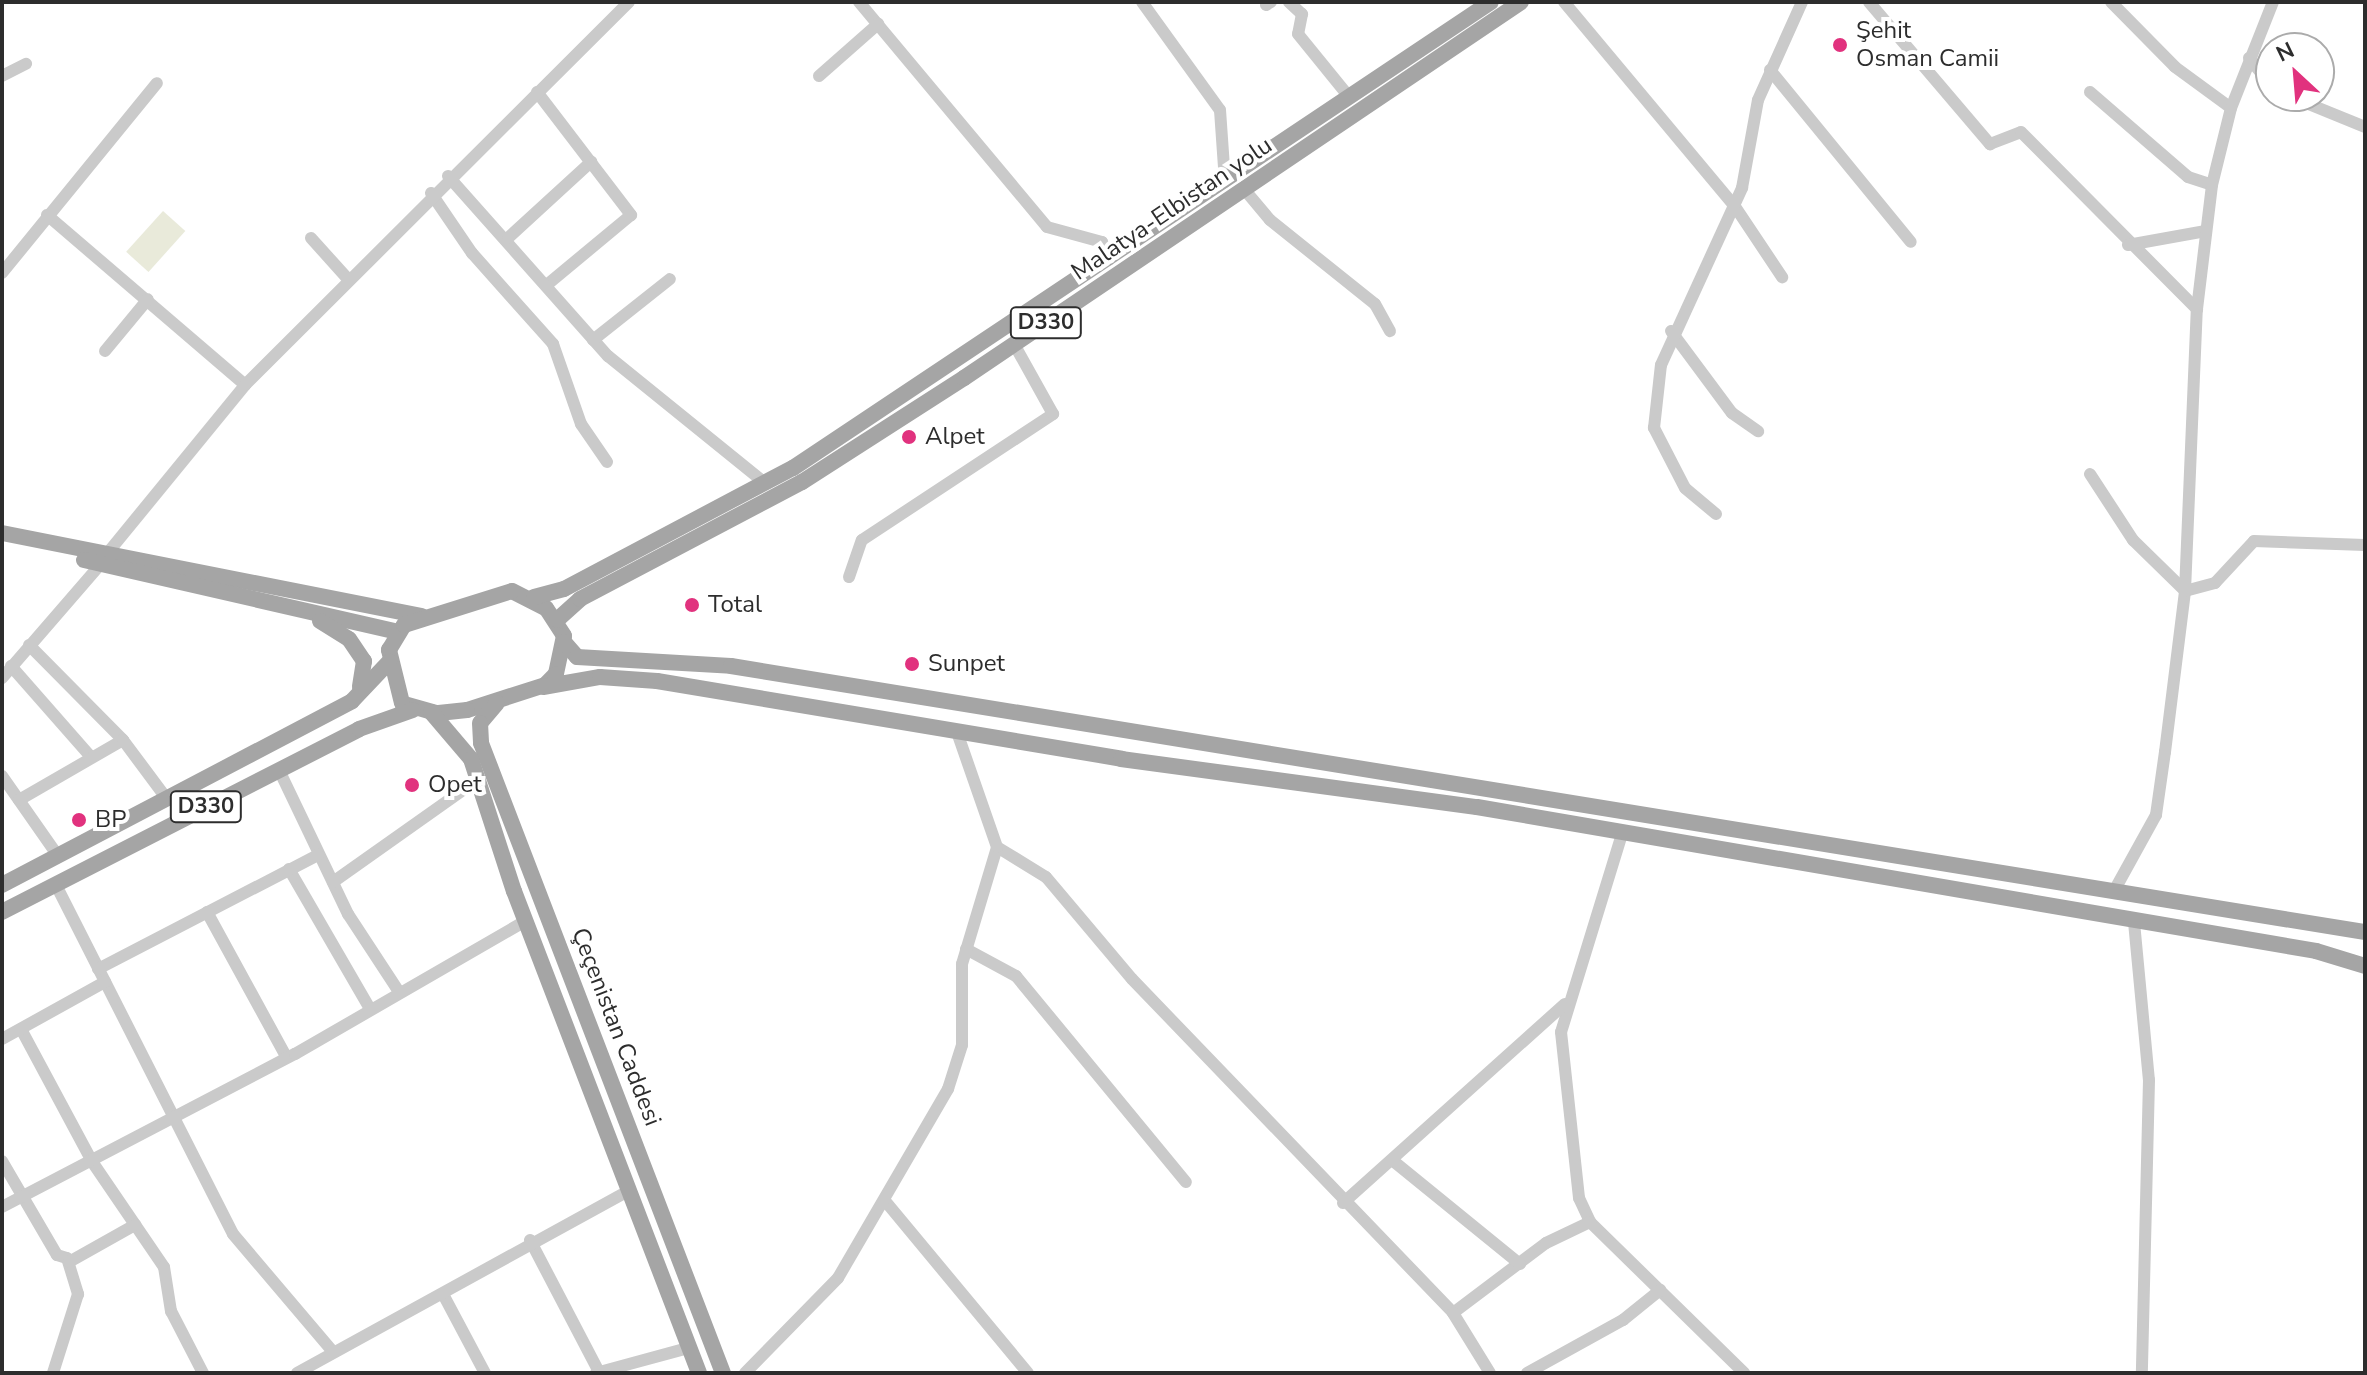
<!DOCTYPE html>
<meta charset="utf-8">
<style>
body{margin:0}
#map{position:relative;width:2367px;height:1375px;overflow:hidden;background:#fff;font-family:"Nunito Sans",sans-serif}
div>[style]{position:absolute}
.green>*{inset:0;background:#e9eada;transform-origin:0 0}
.minor>*{height:12px;margin:-6px;padding:0 6px;transform-origin:6px;border-radius:6px;background:#cacaca}
.major>*{height:16px;margin:-8px;padding:0 8px;transform-origin:8px;border-radius:8px;background:#a5a5a5}
.dots>*{width:22px;height:22px;translate:-50% -50%;box-sizing:border-box;border:4px solid #fff;border-radius:50%}
span{translate:-50% -50%;white-space:nowrap;text-align:center;line-height:1.15;-webkit-text-stroke:8px #fff;paint-order:stroke}
.shield-label span{padding:2px 6px;background:#fff;border:2px solid;border-radius:6px;-webkit-text-stroke-width:0}
.shield-label{font-size:22px;color:#2d2d2d;font-weight:700}
.poi-label{font-size:24px;color:#2d2d2d}
.left{translate:0 -50%;text-align:left}
.street-label{font-size:24px;color:#2d2d2d}
.frame{position:absolute;inset:0;border:4px solid #2d2d2d;pointer-events:none}
.north{position:absolute;left:2255px;top:32px;width:80px;height:80px;box-sizing:border-box;background:#fff;border:2px solid #ababab;border-radius:50%;rotate:334deg;font-size:22px;font-weight:700;line-height:32px;text-align:center;color:#2d2d2d}
.north::after{content:'';display:block;margin:auto;width:28px;height:36px;background:#e1327e;clip-path:polygon(50% 0,100% 100%,50% 72%,0 100%)}
</style>
<div id="map">
<div class="green">
<div style="left:163px;top:211px;width:30px;height:55px;rotate:42deg"></div>
</div>
<div class="minor">
<div style="left:859px;top:2px;width:293px;rotate:50.1deg"></div>
<div style="left:1047px;top:227px;width:57px;rotate:15.3deg"></div>
<div style="left:1102px;top:242px;width:19px;rotate:69deg"></div>
<div style="left:1142px;top:2px;width:133px;rotate:54.2deg"></div>
<div style="left:1220px;top:110px;width:72px;rotate:86deg"></div>
<div style="left:1289px;top:2px;width:18px;rotate:43deg"></div>
<div style="left:1302px;top:14px;width:20px;rotate:101deg"></div>
<div style="left:1298px;top:34px;width:82px;rotate:50.9deg"></div>
<div style="left:1564px;top:2px;width:265px;rotate:50.1deg"></div>
<div style="left:1734px;top:205px;width:87px;rotate:56.3deg"></div>
<div style="left:1869px;top:2px;width:187px;rotate:49.6deg"></div>
<div style="left:1990px;top:144px;width:33px;rotate:-21deg"></div>
<div style="left:2021px;top:132px;width:250px;rotate:45.2deg"></div>
<div style="left:2111px;top:2px;width:91px;rotate:45.4deg"></div>
<div style="left:2175px;top:67px;width:69px;rotate:36.2deg"></div>
<div style="left:1266px;top:5px;width:6px;rotate:-31deg"></div>
<div style="left:2249px;top:58px;width:35px;rotate:51deg"></div>
<div style="left:1770px;top:70px;width:222px;rotate:50.7deg"></div>
<div style="left:2px;top:76px;width:27px;rotate:-27deg"></div>
<div style="left:819px;top:76px;width:79px;rotate:-41.4deg"></div>
<div style="left:537px;top:92px;width:155px;rotate:52.6deg"></div>
<div style="left:631px;top:215px;width:107px;rotate:140.3deg"></div>
<div style="left:2090px;top:92px;width:130px;rotate:40.9deg"></div>
<div style="left:2188px;top:177px;width:25px;rotate:18deg"></div>
<div style="left:2289px;top:96px;width:82px;rotate:22.2deg"></div>
<div style="left:448px;top:176px;width:241px;rotate:48.4deg"></div>
<div style="left:608px;top:356px;width:202px;rotate:39deg"></div>
<div style="left:1244px;top:189px;width:40px;rotate:50deg"></div>
<div style="left:1270px;top:220px;width:134px;rotate:38.7deg"></div>
<div style="left:1375px;top:304px;width:31px;rotate:61deg"></div>
<div style="left:431px;top:193px;width:73px;rotate:55.7deg"></div>
<div style="left:472px;top:253px;width:122px;rotate:48.3deg"></div>
<div style="left:553px;top:344px;width:85px;rotate:70.7deg"></div>
<div style="left:581px;top:424px;width:46px;rotate:55.6deg"></div>
<div style="left:47px;top:215px;width:261px;rotate:40.6deg"></div>
<div style="left:311px;top:238px;width:54px;rotate:48deg"></div>
<div style="left:508px;top:238px;width:113px;rotate:-42.5deg"></div>
<div style="left:2128px;top:245px;width:79px;rotate:-10.2deg"></div>
<div style="left:2px;top:273px;width:245px;rotate:-50.8deg"></div>
<div style="left:1671px;top:331px;width:102px;rotate:53.4deg"></div>
<div style="left:1732px;top:413px;width:32px;rotate:35deg"></div>
<div style="left:593px;top:340px;width:98px;rotate:-38.4deg"></div>
<div style="left:105px;top:351px;width:67px;rotate:-50.4deg"></div>
<div style="left:2090px;top:474px;width:79px;rotate:56.9deg"></div>
<div style="left:2133px;top:540px;width:73px;rotate:44.4deg"></div>
<div style="left:2185px;top:591px;width:31px;rotate:-15deg"></div>
<div style="left:2215px;top:583px;width:57px;rotate:-47.1deg"></div>
<div style="left:2254px;top:541px;width:111px;rotate:2.1deg"></div>
<div style="left:1716px;top:514px;width:40px;rotate:-140deg"></div>
<div style="left:1685px;top:488px;width:68px;rotate:-117.3deg"></div>
<div style="left:1654px;top:428px;width:63px;rotate:-83.7deg"></div>
<div style="left:1661px;top:365px;width:195px;rotate:-65.4deg"></div>
<div style="left:1742px;top:188px;width:89px;rotate:-79.7deg"></div>
<div style="left:1758px;top:100px;width:107px;rotate:-65.8deg"></div>
<div style="left:106px;top:555px;width:220px;rotate:-50.7deg"></div>
<div style="left:245px;top:385px;width:542px;rotate:-44.93deg"></div>
<div style="left:849px;top:577px;width:39px;rotate:-71deg"></div>
<div style="left:862px;top:540px;width:229px;rotate:-33.4deg"></div>
<div style="left:1053px;top:414px;width:80px;rotate:-119.1deg"></div>
<div style="left:29px;top:645px;width:134px;rotate:45.3deg"></div>
<div style="left:11px;top:666px;width:121px;rotate:48.7deg"></div>
<div style="left:2px;top:678px;width:150px;rotate:-49.1deg"></div>
<div style="left:279px;top:770px;width:160px;rotate:64.4deg"></div>
<div style="left:348px;top:914px;width:93px;rotate:56.8deg"></div>
<div style="left:2px;top:776px;width:98px;rotate:55deg"></div>
<div style="left:19px;top:800px;width:120px;rotate:-30deg"></div>
<div style="left:123px;top:740px;width:74px;rotate:53.3deg"></div>
<div style="left:1622px;top:834px;width:207px;rotate:107.1deg"></div>
<div style="left:1561px;top:1032px;width:167px;rotate:83.8deg"></div>
<div style="left:1579px;top:1198px;width:26px;rotate:65deg"></div>
<div style="left:1590px;top:1222px;width:216px;rotate:44.4deg"></div>
<div style="left:997px;top:847px;width:57px;rotate:31.5deg"></div>
<div style="left:1046px;top:877px;width:133px;rotate:49.9deg"></div>
<div style="left:1132px;top:979px;width:463px;rotate:46.1deg"></div>
<div style="left:1453px;top:1313px;width:116px;rotate:-37deg"></div>
<div style="left:1546px;top:1243px;width:49px;rotate:-25.5deg"></div>
<div style="left:289px;top:869px;width:162px;rotate:59.9deg"></div>
<div style="left:333px;top:882px;width:176px;rotate:-35.3deg"></div>
<div style="left:56px;top:885px;width:391px;rotate:63.1deg"></div>
<div style="left:233px;top:1234px;width:155px;rotate:49.7deg"></div>
<div style="left:2114px;top:891px;width:87px;rotate:-61.1deg"></div>
<div style="left:2156px;top:815px;width:64px;rotate:-81.9deg"></div>
<div style="left:2165px;top:752px;width:162px;rotate:-82.9deg"></div>
<div style="left:2185px;top:591px;width:282px;rotate:-87.6deg"></div>
<div style="left:2197px;top:309px;width:125px;rotate:-83.1deg"></div>
<div style="left:2212px;top:185px;width:79px;rotate:-76.1deg"></div>
<div style="left:2231px;top:108px;width:114px;rotate:-68.4deg"></div>
<div style="left:207px;top:912px;width:166px;rotate:61.3deg"></div>
<div style="left:2134px;top:922px;width:159px;rotate:84.6deg"></div>
<div style="left:2149px;top:1080px;width:293px;rotate:91.4deg"></div>
<div style="left:966px;top:949px;width:57px;rotate:28.4deg"></div>
<div style="left:1016px;top:976px;width:267px;rotate:50.5deg"></div>
<div style="left:98px;top:969px;width:248px;rotate:-27.4deg"></div>
<div style="left:21px;top:1029px;width:152px;rotate:61.8deg"></div>
<div style="left:93px;top:1163px;width:126px;rotate:55.7deg"></div>
<div style="left:164px;top:1267px;width:45px;rotate:81deg"></div>
<div style="left:171px;top:1311px;width:70px;rotate:62.7deg"></div>
<div style="left:2px;top:1039px;width:118px;rotate:-29deg"></div>
<div style="left:1392px;top:1160px;width:165px;rotate:39.1deg"></div>
<div style="left:2px;top:1161px;width:109px;rotate:59.7deg"></div>
<div style="left:57px;top:1255px;width:10px;rotate:17deg"></div>
<div style="left:67px;top:1258px;width:38px;rotate:73deg"></div>
<div style="left:78px;top:1294px;width:83px;rotate:107.6deg"></div>
<div style="left:886px;top:1202px;width:222px;rotate:50.3deg"></div>
<div style="left:1343px;top:1203px;width:298px;rotate:-41.9deg"></div>
<div style="left:2px;top:1207px;width:331px;rotate:-27.6deg"></div>
<div style="left:295px;top:1054px;width:266px;rotate:-30deg"></div>
<div style="left:530px;top:1240px;width:149px;rotate:62.4deg"></div>
<div style="left:69px;top:1262px;width:76px;rotate:-29.3deg"></div>
<div style="left:444px;top:1296px;width:87px;rotate:62deg"></div>
<div style="left:1453px;top:1313px;width:70px;rotate:58.3deg"></div>
<div style="left:297px;top:1373px;width:380px;rotate:-28.8deg"></div>
<div style="left:596px;top:1373px;width:95px;rotate:-15.2deg"></div>
<div style="left:745px;top:1373px;width:133px;rotate:-45.6deg"></div>
<div style="left:838px;top:1278px;width:219px;rotate:-59.8deg"></div>
<div style="left:948px;top:1089px;width:46px;rotate:-72.3deg"></div>
<div style="left:962px;top:1045px;width:81px;rotate:-90deg"></div>
<div style="left:962px;top:964px;width:122px;rotate:-73.3deg"></div>
<div style="left:997px;top:847px;width:122px;rotate:-109.2deg"></div>
<div style="left:1527px;top:1373px;width:110px;rotate:-28.9deg"></div>
<div style="left:1623px;top:1320px;width:48px;rotate:-39deg"></div>
</div>
<div class="major">
<div style="left:2px;top:533px;width:428px;rotate:11.2deg"></div>
<div style="left:84px;top:560px;width:323px;rotate:12.9deg"></div>
<div style="left:512px;top:591px;width:38px;rotate:27deg"></div>
<div style="left:546px;top:608px;width:33px;rotate:57deg"></div>
<div style="left:564px;top:636px;width:39px;rotate:102deg"></div>
<div style="left:556px;top:674px;width:16px;rotate:135deg"></div>
<div style="left:545px;top:685px;width:82px;rotate:162.2deg"></div>
<div style="left:467px;top:710px;width:31px;rotate:174deg"></div>
<div style="left:436px;top:713px;width:35px;rotate:-164deg"></div>
<div style="left:402px;top:703px;width:55px;rotate:-103.8deg"></div>
<div style="left:389px;top:650px;width:29px;rotate:-59deg"></div>
<div style="left:404px;top:625px;width:113px;rotate:-17.5deg"></div>
<div style="left:534px;top:597px;width:31px;rotate:-15deg"></div>
<div style="left:564px;top:589px;width:259px;rotate:-27.9deg"></div>
<div style="left:793px;top:468px;width:839px;rotate:-33.73deg"></div>
<div style="left:557px;top:620px;width:31px;rotate:-42deg"></div>
<div style="left:580px;top:599px;width:251px;rotate:-27.8deg"></div>
<div style="left:802px;top:482px;width:193px;rotate:-32.7deg"></div>
<div style="left:964px;top:378px;width:672px;rotate:-34.02deg"></div>
<div style="left:320px;top:621px;width:34px;rotate:32deg"></div>
<div style="left:349px;top:639px;width:27px;rotate:56deg"></div>
<div style="left:364px;top:661px;width:26px;rotate:99deg"></div>
<div style="left:564px;top:642px;width:20px;rotate:49deg"></div>
<div style="left:577px;top:657px;width:154px;rotate:3.3deg"></div>
<div style="left:731px;top:666px;width:1656px;rotate:9.25deg"></div>
<div style="left:543px;top:687px;width:58px;rotate:-10deg"></div>
<div style="left:600px;top:677px;width:57px;rotate:4deg"></div>
<div style="left:657px;top:681px;width:471px;rotate:9.5deg"></div>
<div style="left:1121px;top:759px;width:359px;rotate:7.7deg"></div>
<div style="left:1477px;top:807px;width:851px;rotate:9.74deg"></div>
<div style="left:2316px;top:951px;width:51px;rotate:17deg"></div>
<div style="left:497px;top:703px;width:26px;rotate:130deg"></div>
<div style="left:480px;top:723px;width:20px;rotate:87deg"></div>
<div style="left:481px;top:743px;width:675px;rotate:68.99deg"></div>
<div style="left:431px;top:712px;width:62px;rotate:49.6deg"></div>
<div style="left:471px;top:759px;width:139px;rotate:72deg"></div>
<div style="left:514px;top:891px;width:516px;rotate:69deg"></div>
<div style="left:2px;top:885px;width:395px;rotate:-27.7deg"></div>
<div style="left:352px;top:701px;width:54px;rotate:-46.5deg"></div>
<div style="left:2px;top:912px;width:401px;rotate:-27.1deg"></div>
<div style="left:359px;top:729px;width:57px;rotate:-19.4deg"></div>
</div>
<div class="dots">
<div style="left:1840px;top:45px;background:#e1327e"></div>
<div style="left:909px;top:437px;background:#e1327e"></div>
<div style="left:692px;top:605px;background:#e1327e"></div>
<div style="left:912px;top:664px;background:#e1327e"></div>
<div style="left:412px;top:785px;background:#e1327e"></div>
<div style="left:79px;top:820px;background:#e1327e"></div>
</div>
<div class="shield-label">
<span style="left:1046px;top:323px">D330</span>
<span style="left:206px;top:807px">D330</span>
</div>
<div class="poi-label">
<span class="left" style="left:1856px;top:45px">Şehit<br>Osman Camii</span>
<span class="left" style="left:925px;top:437px">Alpet</span>
<span class="left" style="left:708px;top:605px">Total</span>
<span class="left" style="left:928px;top:664px">Sunpet</span>
<span class="left" style="left:428px;top:785px">Opet</span>
<span class="left" style="left:95px;top:820px">BP</span>
</div>
<div class="street-label">
<span style="left:1172px;top:209px;rotate:-34deg">Malatya-Elbistan yolu</span>
<span style="left:616px;top:1027px;rotate:69deg">Çeçenistan Caddesi</span>
</div>
<div class="frame"></div>
<div class="north">N</div>
</div>
